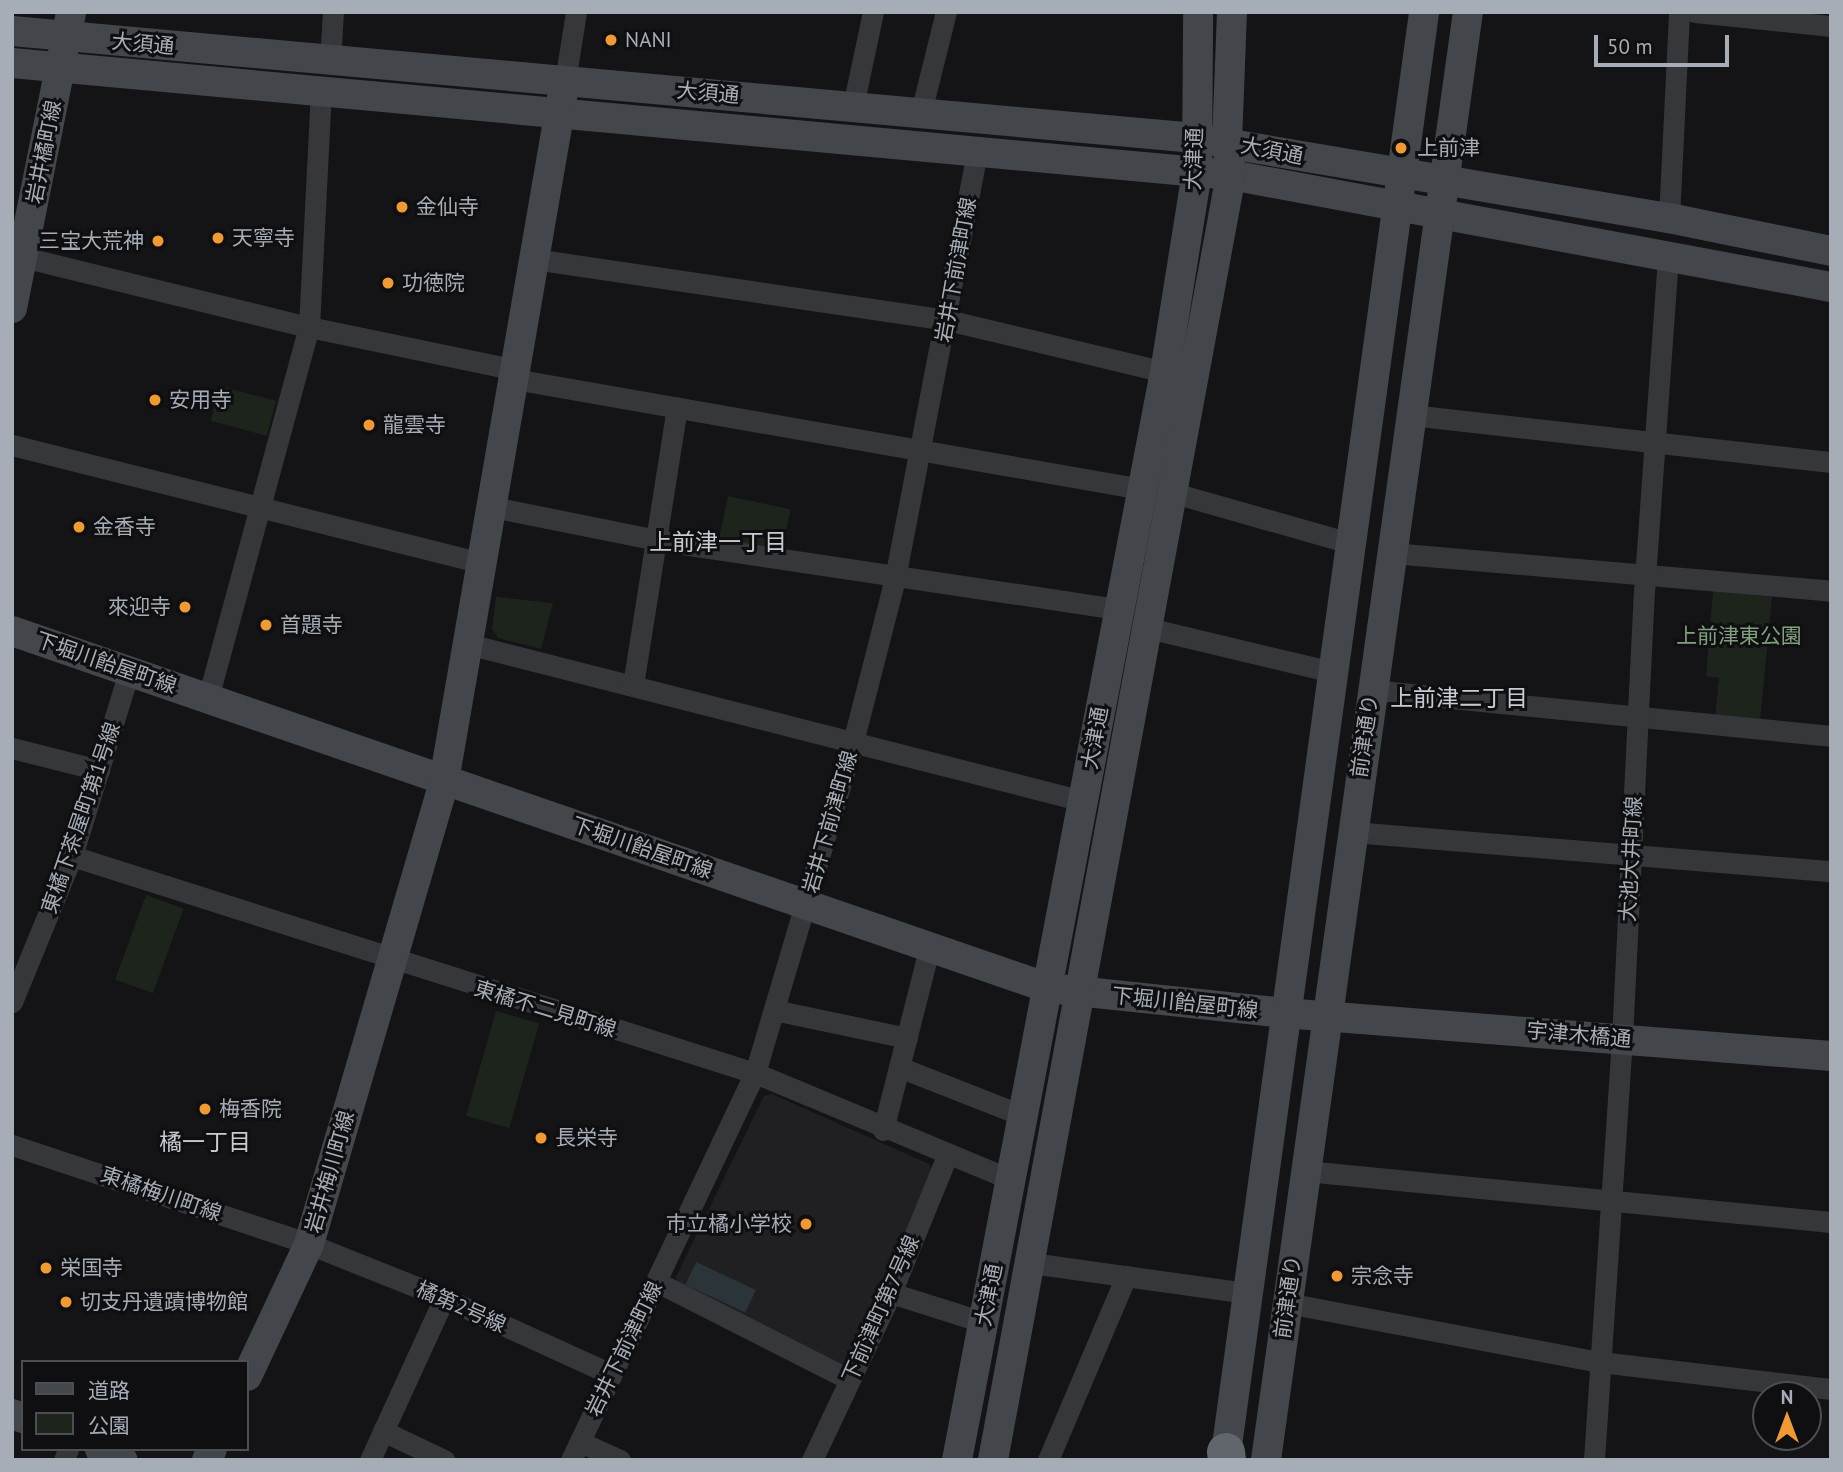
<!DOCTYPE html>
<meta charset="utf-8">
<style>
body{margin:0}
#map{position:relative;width:1843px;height:1472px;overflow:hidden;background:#141416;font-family:"PT Sans","Noto Sans JP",sans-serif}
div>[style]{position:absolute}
.built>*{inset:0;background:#202023}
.green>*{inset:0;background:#1c241c;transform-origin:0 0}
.water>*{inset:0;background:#2a3439;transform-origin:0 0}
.street>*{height:21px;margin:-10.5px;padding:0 10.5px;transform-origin:10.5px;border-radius:10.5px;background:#35373b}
.secondary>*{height:30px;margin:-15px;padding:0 15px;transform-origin:15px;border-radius:15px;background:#43464b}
.highway>*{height:38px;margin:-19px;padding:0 19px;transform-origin:19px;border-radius:19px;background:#61656c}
.dots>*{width:19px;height:19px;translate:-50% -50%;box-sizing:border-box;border:4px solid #0f0f11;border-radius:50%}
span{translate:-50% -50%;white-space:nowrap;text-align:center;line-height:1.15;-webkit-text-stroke:6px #0f0f11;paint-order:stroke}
.poi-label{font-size:21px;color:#a6adb6}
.left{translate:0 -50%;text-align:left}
.right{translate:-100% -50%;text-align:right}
.street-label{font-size:21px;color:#a6adb6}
.park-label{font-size:21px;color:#7fa17d}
.neighbourhood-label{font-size:23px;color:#c7cbd2}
.frame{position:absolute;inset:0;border:14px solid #a6adb6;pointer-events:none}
.legend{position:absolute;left:21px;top:1360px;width:228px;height:91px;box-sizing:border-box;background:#0f0f11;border:2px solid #4b4e53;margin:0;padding:9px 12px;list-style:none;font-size:21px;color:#a6adb6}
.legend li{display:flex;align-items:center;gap:14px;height:35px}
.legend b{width:35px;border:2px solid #4b4e53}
.north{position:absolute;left:1752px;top:1381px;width:70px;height:70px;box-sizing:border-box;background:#0f0f11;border:2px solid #4b4e53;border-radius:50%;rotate:0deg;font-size:19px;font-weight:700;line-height:28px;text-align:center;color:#a6adb6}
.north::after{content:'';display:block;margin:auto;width:24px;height:32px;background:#ef9a32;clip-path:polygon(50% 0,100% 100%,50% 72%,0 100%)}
.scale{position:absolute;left:1594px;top:35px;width:135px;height:32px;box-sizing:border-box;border:4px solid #a6adb6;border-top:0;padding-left:9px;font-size:21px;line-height:24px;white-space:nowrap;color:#a6adb6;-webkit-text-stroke:5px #0f0f11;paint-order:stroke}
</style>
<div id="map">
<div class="built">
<div style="clip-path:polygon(772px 1094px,929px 1164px,932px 1170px,849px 1366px,843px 1368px,679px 1287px,676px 1277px,764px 1096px)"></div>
</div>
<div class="green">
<div style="left:220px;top:386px;width:58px;height:36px;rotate:15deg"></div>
<div style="left:728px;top:496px;width:64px;height:48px;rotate:12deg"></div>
<div style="clip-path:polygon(1713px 591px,1772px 597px,1760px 722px,1715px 718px,1719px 678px,1706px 676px)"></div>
<div style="clip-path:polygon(496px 597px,553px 603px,541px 649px,498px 638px,492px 629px)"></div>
<div style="left:146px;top:895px;width:40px;height:90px;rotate:20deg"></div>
<div style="left:496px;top:1011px;width:45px;height:109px;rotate:16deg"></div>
</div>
<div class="water">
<div style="left:696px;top:1262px;width:66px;height:25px;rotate:25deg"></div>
</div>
<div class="street">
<div style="left:1695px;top:12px;width:137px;rotate:5.9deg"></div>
<div style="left:330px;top:62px;width:50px;rotate:-86.6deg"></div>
<div style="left:565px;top:81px;width:70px;rotate:-80.9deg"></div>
<div style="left:853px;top:106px;width:96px;rotate:-78deg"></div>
<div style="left:921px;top:112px;width:103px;rotate:-76deg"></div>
<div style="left:1669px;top:218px;width:206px;rotate:-87.2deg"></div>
<div style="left:23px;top:257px;width:294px;rotate:13.8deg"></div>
<div style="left:309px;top:327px;width:211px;rotate:11.7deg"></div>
<div style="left:534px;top:259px;width:417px;rotate:8.4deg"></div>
<div style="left:947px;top:320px;width:224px;rotate:13.4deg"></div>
<div style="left:514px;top:379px;width:638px;rotate:9.94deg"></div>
<div style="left:1411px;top:415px;width:423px;rotate:6.4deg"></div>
<div style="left:12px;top:445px;width:486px;rotate:14.1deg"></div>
<div style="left:1174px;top:493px;width:186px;rotate:15.9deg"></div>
<div style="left:493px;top:507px;width:166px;rotate:11.4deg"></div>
<div style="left:656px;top:540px;width:467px;rotate:8.5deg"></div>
<div style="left:1392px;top:553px;width:441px;rotate:4.9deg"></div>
<div style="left:1148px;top:628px;width:190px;rotate:13.4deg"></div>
<div style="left:468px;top:644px;width:635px;rotate:14.32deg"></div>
<div style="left:633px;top:685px;width:281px;rotate:-81deg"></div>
<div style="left:1371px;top:690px;width:462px;rotate:5.7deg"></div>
<div style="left:208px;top:698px;width:385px;rotate:-74.8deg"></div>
<div style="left:309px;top:327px;width:238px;rotate:-87.1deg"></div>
<div style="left:12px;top:748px;width:90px;rotate:14.2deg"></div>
<div style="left:1353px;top:832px;width:480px;rotate:4.7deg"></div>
<div style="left:72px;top:856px;width:717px;rotate:17.63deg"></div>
<div style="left:755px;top:1073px;width:278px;rotate:22.6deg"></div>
<div style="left:12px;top:1002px;width:158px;rotate:-67.7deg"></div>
<div style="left:72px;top:856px;width:193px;rotate:-72.8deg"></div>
<div style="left:774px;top:1010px;width:136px;rotate:11.9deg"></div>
<div style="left:899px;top:1067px;width:134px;rotate:21.4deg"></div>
<div style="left:883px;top:1130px;width:190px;rotate:-75.7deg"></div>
<div style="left:12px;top:1145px;width:313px;rotate:18.4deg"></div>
<div style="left:309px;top:1244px;width:145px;rotate:21.8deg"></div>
<div style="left:444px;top:1298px;width:183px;rotate:24.5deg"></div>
<div style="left:1306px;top:1171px;width:527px;rotate:5.55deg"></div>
<div style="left:1031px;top:1263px;width:217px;rotate:7.9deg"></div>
<div style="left:657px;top:1282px;width:216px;rotate:26.9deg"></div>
<div style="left:891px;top:1293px;width:96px;rotate:17.5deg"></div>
<div style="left:1287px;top:1303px;width:319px;rotate:10.7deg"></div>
<div style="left:1600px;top:1362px;width:233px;rotate:6.7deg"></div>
<div style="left:383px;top:1431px;width:68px;rotate:25.4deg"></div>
<div style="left:580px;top:1442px;width:44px;rotate:24.2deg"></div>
<div style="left:64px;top:1460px;width:12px;rotate:-70deg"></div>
<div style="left:370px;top:1460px;width:178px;rotate:-65.4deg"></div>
<div style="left:571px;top:1460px;width:429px;rotate:-64.6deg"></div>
<div style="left:755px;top:1073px;width:345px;rotate:-73.5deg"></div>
<div style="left:853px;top:742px;width:169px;rotate:-75.6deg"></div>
<div style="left:895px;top:578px;width:437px;rotate:-79.1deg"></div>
<div style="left:812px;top:1460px;width:185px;rotate:-64.7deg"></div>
<div style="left:891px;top:1293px;width:148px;rotate:-67.8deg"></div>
<div style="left:1048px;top:1460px;width:200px;rotate:-67deg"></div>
<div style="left:1594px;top:1460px;width:422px;rotate:-86.2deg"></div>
<div style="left:1622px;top:1039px;width:448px;rotate:-87.2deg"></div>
<div style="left:1644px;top:592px;width:334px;rotate:-85.9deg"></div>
</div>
<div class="secondary">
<div style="left:12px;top:31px;width:1188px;rotate:5.17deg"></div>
<div style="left:1195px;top:138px;width:481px;rotate:9.6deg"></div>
<div style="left:1669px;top:218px;width:165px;rotate:11.5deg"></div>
<div style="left:12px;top:63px;width:1224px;rotate:5.25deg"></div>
<div style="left:1231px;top:175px;width:610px;rotate:10.57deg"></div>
<div style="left:12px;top:308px;width:302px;rotate:-78.7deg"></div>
<div style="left:12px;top:631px;width:1096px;rotate:19.01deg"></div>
<div style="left:1048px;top:988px;width:237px;rotate:6deg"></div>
<div style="left:1284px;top:1013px;width:549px;rotate:4.49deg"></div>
<div style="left:247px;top:1376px;width:146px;rotate:-64.8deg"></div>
<div style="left:309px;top:1244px;width:482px;rotate:-73.7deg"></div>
<div style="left:444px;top:781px;width:699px;rotate:-80.2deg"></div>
<div style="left:12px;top:1414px;width:12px;rotate:20deg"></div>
<div style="left:100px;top:1449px;width:25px;rotate:26deg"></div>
<div style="left:207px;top:1460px;width:12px;rotate:-66deg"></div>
<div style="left:957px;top:1460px;width:1108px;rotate:-79.18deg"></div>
<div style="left:1165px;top:372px;width:203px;rotate:-80.9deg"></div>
<div style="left:1197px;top:172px;width:160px;rotate:-89.6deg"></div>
<div style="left:993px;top:1460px;width:1307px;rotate:-79.51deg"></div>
<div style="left:1231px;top:175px;width:33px;rotate:-97deg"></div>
<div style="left:1227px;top:142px;width:130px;rotate:-87.8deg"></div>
<div style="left:1225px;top:1460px;width:1462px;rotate:-82.17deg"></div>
<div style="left:1266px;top:1460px;width:1462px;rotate:-82.06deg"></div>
</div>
<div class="highway">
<div style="left:1226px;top:1452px;width:8px;rotate:83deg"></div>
</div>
<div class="dots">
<div style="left:611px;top:40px;background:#ef9a32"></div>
<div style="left:1401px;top:148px;background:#ef9a32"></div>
<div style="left:402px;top:207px;background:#ef9a32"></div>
<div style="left:218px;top:238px;background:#ef9a32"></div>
<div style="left:158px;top:241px;background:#ef9a32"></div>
<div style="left:388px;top:283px;background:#ef9a32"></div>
<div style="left:155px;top:400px;background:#ef9a32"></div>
<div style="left:369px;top:425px;background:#ef9a32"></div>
<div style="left:79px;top:527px;background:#ef9a32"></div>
<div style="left:185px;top:607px;background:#ef9a32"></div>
<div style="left:266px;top:625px;background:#ef9a32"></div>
<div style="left:205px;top:1109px;background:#ef9a32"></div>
<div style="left:541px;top:1138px;background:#ef9a32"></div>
<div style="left:806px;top:1224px;background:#ef9a32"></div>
<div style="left:46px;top:1268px;background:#ef9a32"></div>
<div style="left:1337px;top:1276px;background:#ef9a32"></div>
<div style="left:66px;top:1302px;background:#ef9a32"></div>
</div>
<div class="poi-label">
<span class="left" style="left:625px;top:40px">NANI</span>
<span class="left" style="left:1417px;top:148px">上前津</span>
<span class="left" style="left:416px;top:207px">金仙寺</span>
<span class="left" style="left:232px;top:238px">天寧寺</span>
<span class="right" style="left:144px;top:241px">三宝大荒神</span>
<span class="left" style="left:402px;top:283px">功徳院</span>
<span class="left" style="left:169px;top:400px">安用寺</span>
<span class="left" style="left:383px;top:425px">龍雲寺</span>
<span class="left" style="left:93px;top:527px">金香寺</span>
<span class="right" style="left:171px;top:607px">來迎寺</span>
<span class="left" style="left:280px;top:625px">首題寺</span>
<span class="left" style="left:219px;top:1109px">梅香院</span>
<span class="left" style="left:555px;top:1138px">長栄寺</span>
<span class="right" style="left:792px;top:1224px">市立橘小学校</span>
<span class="left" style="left:60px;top:1268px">栄国寺</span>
<span class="left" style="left:1351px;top:1276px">宗念寺</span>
<span class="left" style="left:80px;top:1302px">切支丹遺蹟博物館</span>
</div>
<div class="street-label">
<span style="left:143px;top:44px;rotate:5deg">大須通</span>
<span style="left:708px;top:93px;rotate:5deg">大須通</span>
<span style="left:1272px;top:151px;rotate:11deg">大須通</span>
<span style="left:44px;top:152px;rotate:-79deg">岩井橘町線</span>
<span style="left:1194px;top:159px;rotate:-88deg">大津通</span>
<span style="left:956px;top:270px;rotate:-80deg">岩井下前津町線</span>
<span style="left:106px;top:663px;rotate:19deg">下堀川飴屋町線</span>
<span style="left:1365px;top:736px;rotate:-82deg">前津通り</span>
<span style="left:1095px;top:738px;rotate:-80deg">大津通</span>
<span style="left:81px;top:818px;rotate:-71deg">東橘下茶屋町第1号線</span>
<span style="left:830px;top:822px;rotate:-74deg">岩井下前津町線</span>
<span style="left:642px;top:848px;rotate:19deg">下堀川飴屋町線</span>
<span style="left:1631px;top:859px;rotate:-87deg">大池大井町線</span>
<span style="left:1185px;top:1003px;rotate:6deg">下堀川飴屋町線</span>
<span style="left:545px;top:1009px;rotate:17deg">東橘不二見町線</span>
<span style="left:1579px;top:1035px;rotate:5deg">宇津木橋通</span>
<span style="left:330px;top:1172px;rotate:-74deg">岩井梅川町線</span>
<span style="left:161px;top:1194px;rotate:19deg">東橘梅川町線</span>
<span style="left:989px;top:1295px;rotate:-79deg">大津通</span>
<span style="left:1288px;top:1297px;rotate:-82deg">前津通り</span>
<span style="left:461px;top:1307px;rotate:24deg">橘第2号線</span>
<span style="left:881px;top:1309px;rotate:-66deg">下前津町第7号線</span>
<span style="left:624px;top:1349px;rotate:-64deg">岩井下前津町線</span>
</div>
<div class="park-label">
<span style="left:1739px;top:636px">上前津東公園</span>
</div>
<div class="neighbourhood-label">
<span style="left:718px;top:542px">上前津一丁目</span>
<span style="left:1459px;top:698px">上前津二丁目</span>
<span style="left:205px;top:1142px">橘一丁目</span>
</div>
<div class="frame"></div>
<ul class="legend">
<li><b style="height:9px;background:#43464b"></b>道路</li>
<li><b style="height:19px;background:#1c241c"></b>公園</li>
</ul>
<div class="north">N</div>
<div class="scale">50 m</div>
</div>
